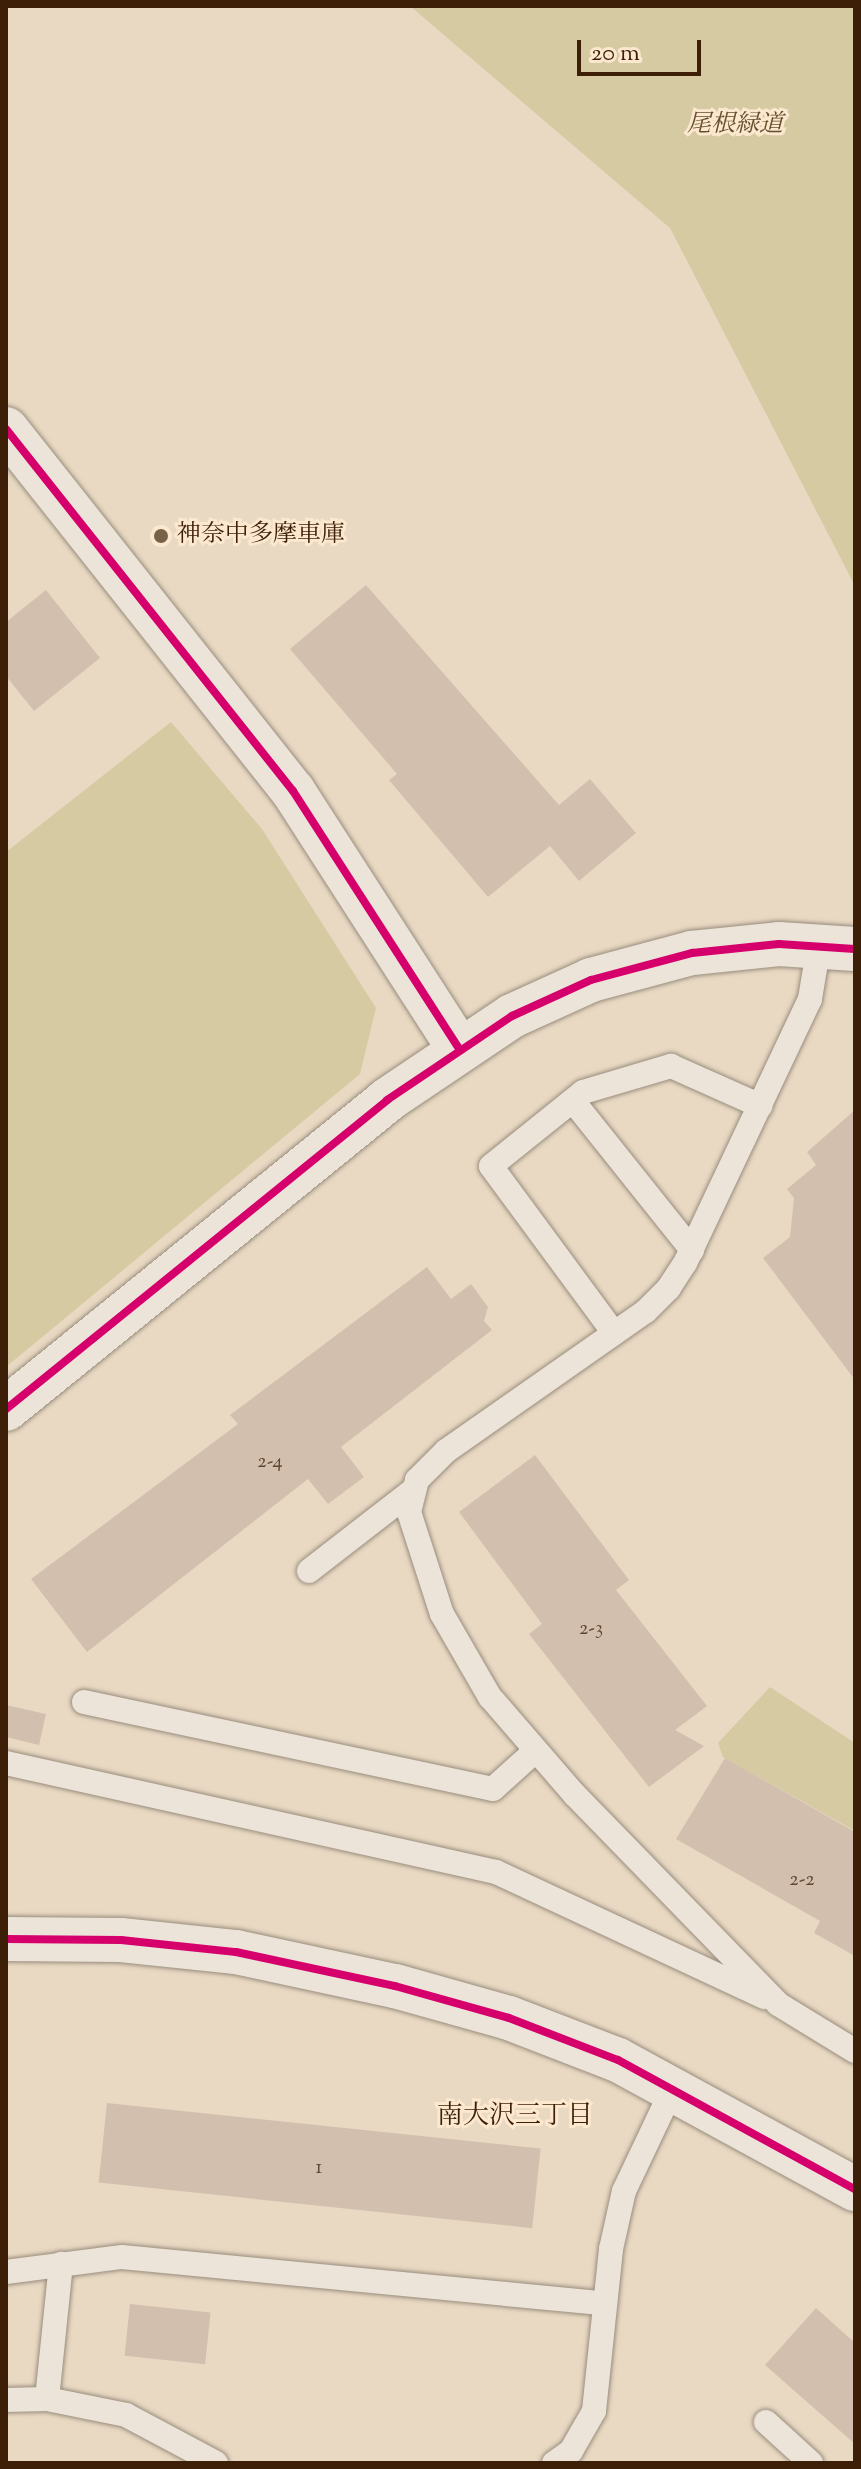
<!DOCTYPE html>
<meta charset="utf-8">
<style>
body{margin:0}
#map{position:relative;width:861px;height:2469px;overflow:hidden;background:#e9d9c3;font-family:"Sorts Mill Goudy","Noto Serif JP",serif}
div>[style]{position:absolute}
.green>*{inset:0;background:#d6caa2}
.building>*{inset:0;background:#d3bfae;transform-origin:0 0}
.roads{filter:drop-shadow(0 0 2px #998d7d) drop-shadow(0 0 2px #998d7d)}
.service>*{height:24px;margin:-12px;padding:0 12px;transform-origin:12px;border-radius:12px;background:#ece4d9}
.tertiary>*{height:44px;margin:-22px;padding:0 22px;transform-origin:22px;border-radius:22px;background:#ece4d9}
.cycleway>*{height:8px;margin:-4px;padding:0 4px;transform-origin:4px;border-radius:4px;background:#d6006c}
.dots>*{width:22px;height:22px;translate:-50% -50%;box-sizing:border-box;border:4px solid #fbe8ce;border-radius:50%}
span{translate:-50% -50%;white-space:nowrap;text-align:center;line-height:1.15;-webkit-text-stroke:6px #fbe8ce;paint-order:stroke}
.number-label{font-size:20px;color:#624730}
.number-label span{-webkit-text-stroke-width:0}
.park-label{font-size:24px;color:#654e2d;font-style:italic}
.poi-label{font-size:24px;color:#3c1f06}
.left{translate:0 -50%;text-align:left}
.neighbourhood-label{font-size:26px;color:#3c1f06}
.frame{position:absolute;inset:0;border:8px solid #3c1f06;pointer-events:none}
.scale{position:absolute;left:577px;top:40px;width:124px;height:36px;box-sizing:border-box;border:4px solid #3c1f06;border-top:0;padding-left:10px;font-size:24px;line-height:28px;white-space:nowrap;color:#3c1f06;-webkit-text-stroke:6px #fbe8ce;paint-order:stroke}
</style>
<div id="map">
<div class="green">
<div style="clip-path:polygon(410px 6px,855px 6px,855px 586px,670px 228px)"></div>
<div style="clip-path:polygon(171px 722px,262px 829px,376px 1008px,360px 1074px,6px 1367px,6px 852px)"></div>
<div style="clip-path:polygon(770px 1687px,855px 1743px,855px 1831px,723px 1757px,718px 1743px)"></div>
</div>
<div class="building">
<div style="clip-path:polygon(366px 585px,559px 805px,590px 779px,636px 833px,579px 881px,550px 846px,488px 897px,389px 780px,397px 774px,290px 649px)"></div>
<div style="clip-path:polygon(46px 590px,100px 658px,34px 711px,6px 676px,6px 622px)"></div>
<div style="clip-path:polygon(855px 1110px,855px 1380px,763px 1258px,790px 1237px,794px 1198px,787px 1189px,816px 1165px,807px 1152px)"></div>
<div style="clip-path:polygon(427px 1267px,451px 1299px,471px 1284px,488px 1307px,484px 1321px,492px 1330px,341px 1447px,364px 1477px,328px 1504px,308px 1479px,87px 1652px,31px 1579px,238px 1424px,230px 1415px)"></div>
<div style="clip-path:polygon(535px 1455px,629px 1580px,616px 1590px,707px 1706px,675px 1730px,704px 1746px,649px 1787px,529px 1634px,542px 1624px,459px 1512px)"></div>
<div style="clip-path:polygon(6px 1705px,46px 1714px,39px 1745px,6px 1737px)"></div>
<div style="clip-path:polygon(725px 1758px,855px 1832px,855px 1956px,814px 1933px,820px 1921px,676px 1839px)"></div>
<div style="left:107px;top:2103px;width:436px;height:80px;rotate:6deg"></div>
<div style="left:130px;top:2304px;width:81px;height:52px;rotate:6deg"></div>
<div style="clip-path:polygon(816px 2308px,855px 2343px,855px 2444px,765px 2365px)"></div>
</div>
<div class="roads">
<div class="service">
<div style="left:819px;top:945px;width:55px;rotate:99.5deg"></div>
<div style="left:810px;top:999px;width:292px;rotate:115.3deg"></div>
<div style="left:685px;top:1263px;width:30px;rotate:123deg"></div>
<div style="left:669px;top:1288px;width:33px;rotate:135deg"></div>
<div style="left:646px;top:1311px;width:244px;rotate:145deg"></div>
<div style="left:446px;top:1451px;width:41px;rotate:135deg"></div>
<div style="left:417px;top:1480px;width:33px;rotate:104deg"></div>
<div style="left:409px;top:1512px;width:107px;rotate:72.1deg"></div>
<div style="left:442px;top:1614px;width:96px;rotate:60deg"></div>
<div style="left:490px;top:1697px;width:130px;rotate:49.1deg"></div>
<div style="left:575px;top:1795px;width:291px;rotate:45.8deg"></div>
<div style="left:778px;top:2004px;width:90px;rotate:31.4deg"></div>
<div style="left:573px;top:1101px;width:191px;rotate:51.4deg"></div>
<div style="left:614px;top:1333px;width:207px;rotate:-126.4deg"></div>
<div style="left:491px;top:1166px;width:118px;rotate:-38.8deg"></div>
<div style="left:583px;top:1092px;width:92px;rotate:-16.5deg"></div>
<div style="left:671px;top:1066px;width:98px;rotate:24deg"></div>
<div style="left:309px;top:1571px;width:129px;rotate:-37.8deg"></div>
<div style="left:84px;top:1702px;width:418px;rotate:12deg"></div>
<div style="left:493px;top:1789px;width:57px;rotate:-42.1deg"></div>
<div style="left:6px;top:1763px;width:502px;rotate:12.54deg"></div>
<div style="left:496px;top:1872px;width:296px;rotate:25deg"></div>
<div style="left:6px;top:2272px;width:117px;rotate:-7.4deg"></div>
<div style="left:122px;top:2257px;width:484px;rotate:5.5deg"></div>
<div style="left:47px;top:2399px;width:136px;rotate:-84.1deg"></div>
<div style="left:6px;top:2400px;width:41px;rotate:-1.4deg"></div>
<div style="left:47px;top:2399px;width:81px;rotate:11.4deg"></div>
<div style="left:126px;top:2415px;width:102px;rotate:28.1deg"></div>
<div style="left:766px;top:2422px;width:61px;rotate:42.3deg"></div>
<div style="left:554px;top:2463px;width:21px;rotate:-35deg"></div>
<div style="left:571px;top:2451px;width:46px;rotate:-60.1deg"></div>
<div style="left:594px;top:2411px;width:163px;rotate:-84deg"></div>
<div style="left:611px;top:2249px;width:59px;rotate:-77.4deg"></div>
<div style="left:624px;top:2191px;width:114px;rotate:-64.6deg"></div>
</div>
<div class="tertiary">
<div style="left:6px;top:429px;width:462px;rotate:51.6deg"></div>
<div style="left:293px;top:791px;width:305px;rotate:57.2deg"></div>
<div style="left:6px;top:1409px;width:491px;rotate:-39deg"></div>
<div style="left:387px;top:1100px;width:151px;rotate:-33.9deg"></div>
<div style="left:512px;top:1016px;width:87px;rotate:-24.5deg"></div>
<div style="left:591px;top:980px;width:105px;rotate:-15deg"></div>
<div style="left:692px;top:953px;width:87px;rotate:-5.9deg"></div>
<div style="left:779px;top:944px;width:76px;rotate:3.8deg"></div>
<div style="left:6px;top:1939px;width:115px;rotate:0.5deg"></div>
<div style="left:121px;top:1940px;width:116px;rotate:6deg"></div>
<div style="left:236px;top:1952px;width:163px;rotate:12.1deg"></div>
<div style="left:395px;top:1986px;width:118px;rotate:15.7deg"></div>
<div style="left:509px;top:2018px;width:117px;rotate:21.1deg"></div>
<div style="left:618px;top:2060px;width:270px;rotate:28.6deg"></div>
</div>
</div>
<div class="cycleway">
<div style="left:6px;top:429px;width:462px;rotate:51.6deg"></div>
<div style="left:293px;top:791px;width:305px;rotate:57.2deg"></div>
<div style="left:6px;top:1409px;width:491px;rotate:-39deg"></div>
<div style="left:387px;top:1100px;width:151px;rotate:-33.9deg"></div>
<div style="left:512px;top:1016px;width:87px;rotate:-24.5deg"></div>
<div style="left:591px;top:980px;width:105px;rotate:-15deg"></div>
<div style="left:692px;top:953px;width:87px;rotate:-5.9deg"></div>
<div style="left:779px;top:944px;width:76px;rotate:3.8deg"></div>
<div style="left:6px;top:1939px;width:115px;rotate:0.5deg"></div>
<div style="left:121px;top:1940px;width:116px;rotate:6deg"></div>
<div style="left:236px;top:1952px;width:163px;rotate:12.1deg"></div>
<div style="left:395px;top:1986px;width:118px;rotate:15.7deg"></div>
<div style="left:509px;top:2018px;width:117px;rotate:21.1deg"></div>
<div style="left:618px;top:2060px;width:270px;rotate:28.6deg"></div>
</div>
<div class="dots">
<div style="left:161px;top:536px;background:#796048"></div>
</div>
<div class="number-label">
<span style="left:270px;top:1462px">2-4</span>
<span style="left:591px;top:1629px">2-3</span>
<span style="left:802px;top:1880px">2-2</span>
<span style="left:319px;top:2168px">1</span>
</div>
<div class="park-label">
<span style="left:735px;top:126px">尾根緑道</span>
</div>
<div class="poi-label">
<span class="left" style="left:177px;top:536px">神奈中多摩車庫</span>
</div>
<div class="neighbourhood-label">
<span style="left:515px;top:2117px">南大沢三丁目</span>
</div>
<div class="frame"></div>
<div class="scale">20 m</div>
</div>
